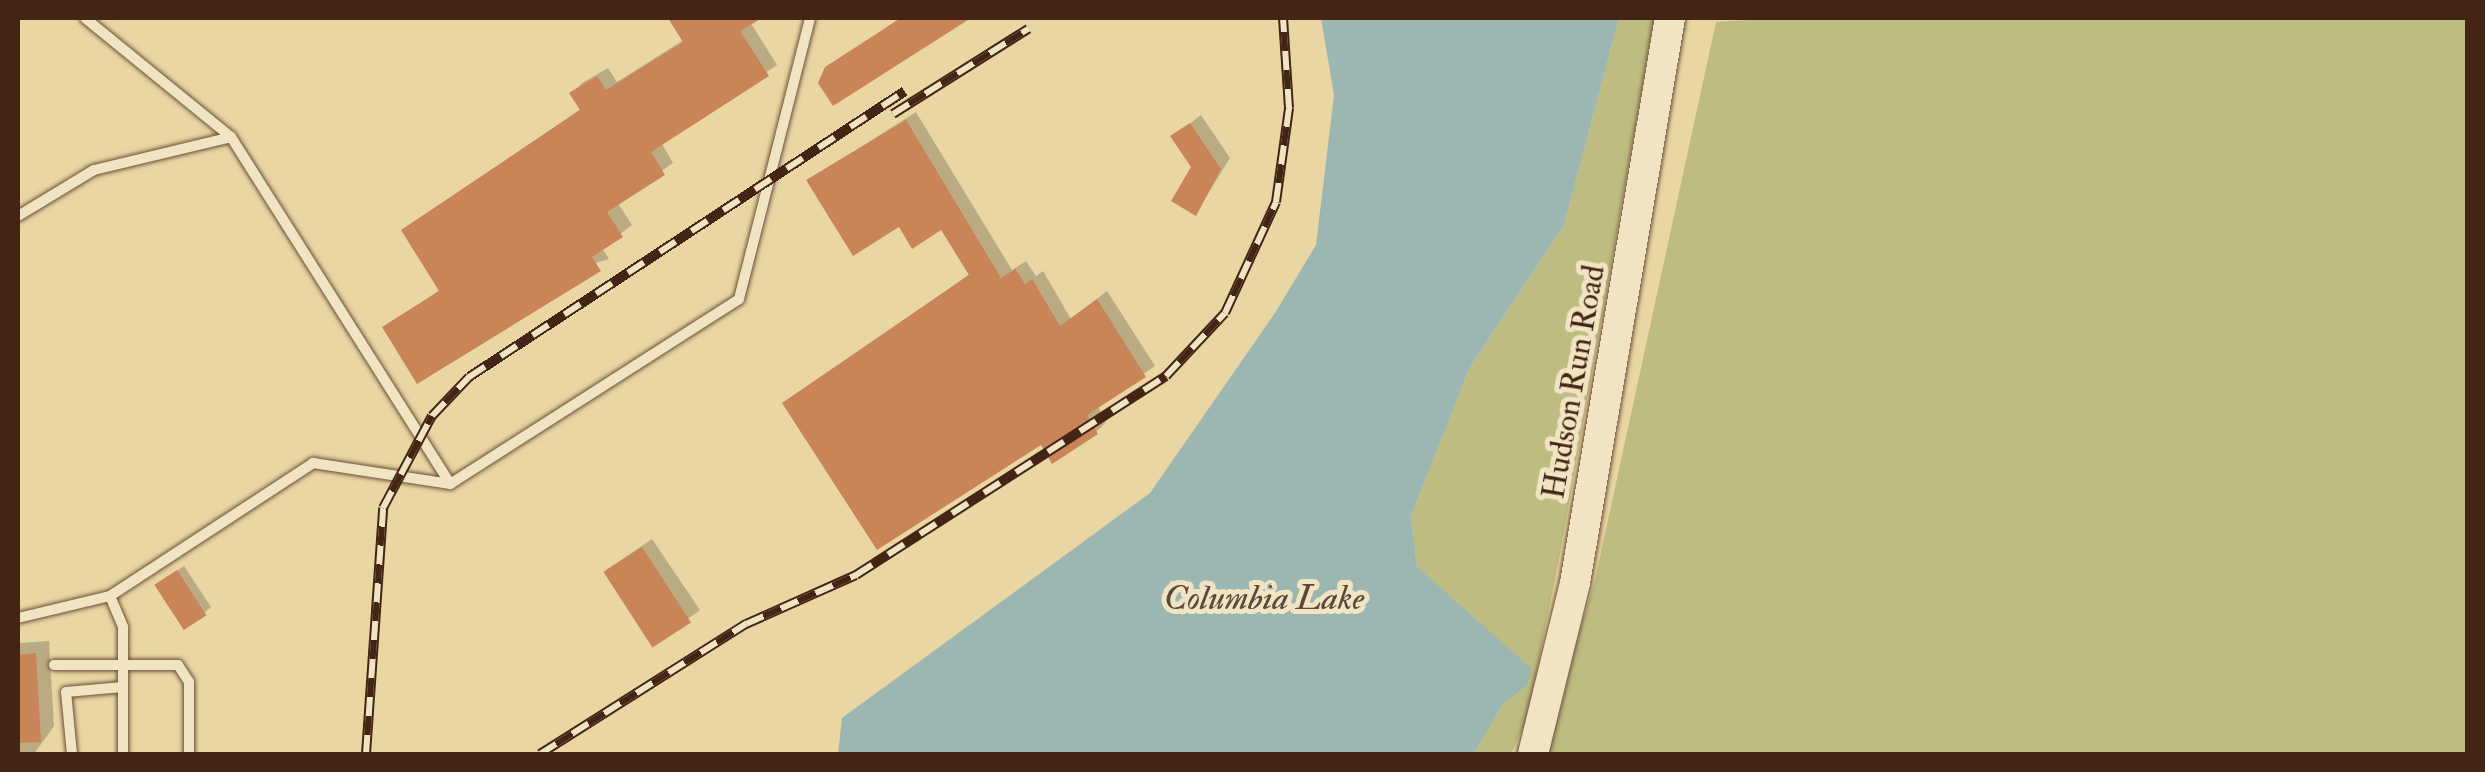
<!DOCTYPE html>
<style>
body{margin:0}
#map{position:relative;width:2485px;height:772px;overflow:hidden;background:#e9d6a3;font-family:"IM FELL Double Pica",serif}
div>[style]{position:absolute}
.green>*{inset:0;background:#bebc80}
.water>*{inset:0;background:#9cb6b1}
.shadow>*{inset:0;background:#0003;transform-origin:0 0}
.building>*{inset:0;background:#c98458;transform-origin:0 0}
.roads{filter:drop-shadow(0 0 2px #6d5038) drop-shadow(0 0 2px #6d5038)}
.service>*{height:10px;margin:-5px;padding:0 5px;transform-origin:5px;border-radius:5px;background:#f1e4c3}
.secondary>*{height:30px;margin:-15px;padding:0 15px;transform-origin:15px;border-radius:15px;background:#f1e4c3}
.rail>*{height:10px;margin-top:-5px;transform-origin:0;background:repeating-linear-gradient(90deg,#f1e4c3 0 19px,#442415 0 38px);box-sizing:border-box;border-block:2px solid #442415}
span{translate:-50% -50%;white-space:nowrap;text-align:center;line-height:1.15;-webkit-text-stroke:10px #f1e4c3;paint-order:stroke}
.street-label{font-size:32px;color:#442415}
.water-label{font-size:35px;color:#5a483c;font-style:italic}
.frame{position:absolute;inset:0;border:20px solid #442415;pointer-events:none}
</style>
<div id="map">
<div class="green">
<div style="clip-path:polygon(1619px 18px,1654px 20px,1560px 554px,1527px 719px,1511px 754px,1474px 754px,1504px 703px,1527px 686px,1417px 567px,1411px 516px,1469px 369px,1564px 225px)"></div>
<div style="clip-path:polygon(1779px 18px,2467px 18px,2467px 754px,1541px 754px,1595px 580px,1716px 22px)"></div>
</div>
<div class="water">
<div style="clip-path:polygon(1321px 18px,1619px 18px,1564px 225px,1469px 369px,1411px 516px,1417px 567px,1532px 669px,1527px 686px,1504px 703px,1474px 754px,838px 754px,842px 718px,1150px 493px,1275px 313px,1316px 245px,1334px 95px)"></div>
</div>
<div class="shadow">
<div style="clip-path:polygon(672px 18px,757px 18px,750px 22px,777px 65px,661px 142px,673px 163px,617px 202px,632px 225px,602px 248px,609px 259px,385px 328px,441px 289px,404px 230px,582px 108px,572px 93px,582px 83px,608px 68px,617px 82px,685px 39px)"></div>
<div style="clip-path:polygon(900px 18px,966px 18px,834px 103px,827px 69px)"></div>
<div style="clip-path:polygon(916px 112px,1012px 270px,1026px 261px,1036px 276px,1043px 271px,1071px 319px,1107px 291px,1155px 366px,1097px 405px,1106px 422px,1096px 432px,1041px 442px,785px 404px,971px 273px,942px 226px,900px 224px,809px 180px)"></div>
<div style="clip-path:polygon(1201px 115px,1230px 158px,1196px 213px,1194px 167px,1173px 137px)"></div>
<div style="left:652px;top:539px;width:86px;height:56px;rotate:56deg"></div>
<div style="clip-path:polygon(184px 566px,211px 607px,204px 613px,164px 579px)"></div>
<div style="clip-path:polygon(49px 641px,54px 726px,34px 754px,18px 754px,18px 643px)"></div>
</div>
<div class="building">
<div style="clip-path:polygon(668px 18px,762px 18px,740px 31px,769px 76px,651px 152px,665px 175px,607px 212px,623px 237px,592px 257px,601px 271px,417px 384px,382px 327px,439px 291px,401px 230px,580px 110px,569px 93px,597px 76px,606px 90px,683px 42px)"></div>
<div style="clip-path:polygon(901px 18px,971px 18px,833px 106px,818px 83px,825px 67px)"></div>
<div style="clip-path:polygon(906px 120px,1001px 278px,1015px 269px,1025px 284px,1032px 279px,1060px 326px,1097px 299px,1146px 377px,1087px 415px,1098px 434px,1052px 464px,1041px 445px,877px 550px,782px 403px,969px 275px,941px 230px,912px 249px,899px 227px,853px 256px,806px 180px)"></div>
<div style="clip-path:polygon(1190px 123px,1221px 169px,1196px 216px,1171px 201px,1191px 167px,1170px 136px)"></div>
<div style="left:642px;top:547px;width:90px;height:46px;rotate:57deg"></div>
<div style="left:177px;top:570px;width:54px;height:27px;rotate:57deg"></div>
<div style="clip-path:polygon(36px 653px,41px 742px,18px 743px,18px 655px)"></div>
</div>
<div class="roads">
<div class="service">
<div style="left:85px;top:18px;width:188px;rotate:39.2deg"></div>
<div style="left:231px;top:137px;width:410px;rotate:57.7deg"></div>
<div style="left:18px;top:216px;width:89px;rotate:-31.2deg"></div>
<div style="left:94px;top:170px;width:141px;rotate:-13.5deg"></div>
<div style="left:110px;top:596px;width:34px;rotate:67deg"></div>
<div style="left:123px;top:627px;width:127px;rotate:90deg"></div>
<div style="left:18px;top:618px;width:95px;rotate:-13.4deg"></div>
<div style="left:110px;top:596px;width:243px;rotate:-33.2deg"></div>
<div style="left:313px;top:463px;width:139px;rotate:8.7deg"></div>
<div style="left:450px;top:484px;width:343px;rotate:-32.6deg"></div>
<div style="left:739px;top:299px;width:290px;rotate:-75.8deg"></div>
<div style="left:54px;top:665px;width:124px"></div>
<div style="left:178px;top:665px;width:20px;rotate:57deg"></div>
<div style="left:189px;top:682px;width:72px;rotate:90deg"></div>
<div style="left:72px;top:754px;width:62px;rotate:-95.5deg"></div>
<div style="left:66px;top:692px;width:57px;rotate:-5deg"></div>
</div>
<div class="secondary">
<div style="left:1533px;top:754px;width:176px;rotate:-76.2deg"></div>
<div style="left:1575px;top:583px;width:573px;rotate:-80.46deg"></div>
</div>
</div>
<div class="rail">
<div style="left:893px;top:114px;width:160px;rotate:-32.2deg"></div>
<div style="left:366px;top:754px;width:247px;rotate:-86deg"></div>
<div style="left:383px;top:508px;width:104px;rotate:-62deg"></div>
<div style="left:432px;top:416px;width:54px;rotate:-46.5deg"></div>
<div style="left:469px;top:377px;width:521px;rotate:-33.26deg"></div>
<div style="left:540px;top:754px;width:244px;rotate:-32.3deg"></div>
<div style="left:746px;top:624px;width:120px;rotate:-24deg"></div>
<div style="left:856px;top:575px;width:368px;rotate:-32.7deg"></div>
<div style="left:1166px;top:376px;width:86px;rotate:-46.9deg"></div>
<div style="left:1225px;top:313px;width:122px;rotate:-65.3deg"></div>
<div style="left:1276px;top:202px;width:95px;rotate:-82.1deg"></div>
<div style="left:1289px;top:108px;width:90px;rotate:-93.8deg"></div>
</div>
<div class="street-label">
<span style="left:1574px;top:382px;rotate:-80deg">Hudson Run Road</span>
</div>
<div class="water-label">
<span style="left:1264px;top:598px">Columbia Lake</span>
</div>
<div class="frame"></div>
</div>
